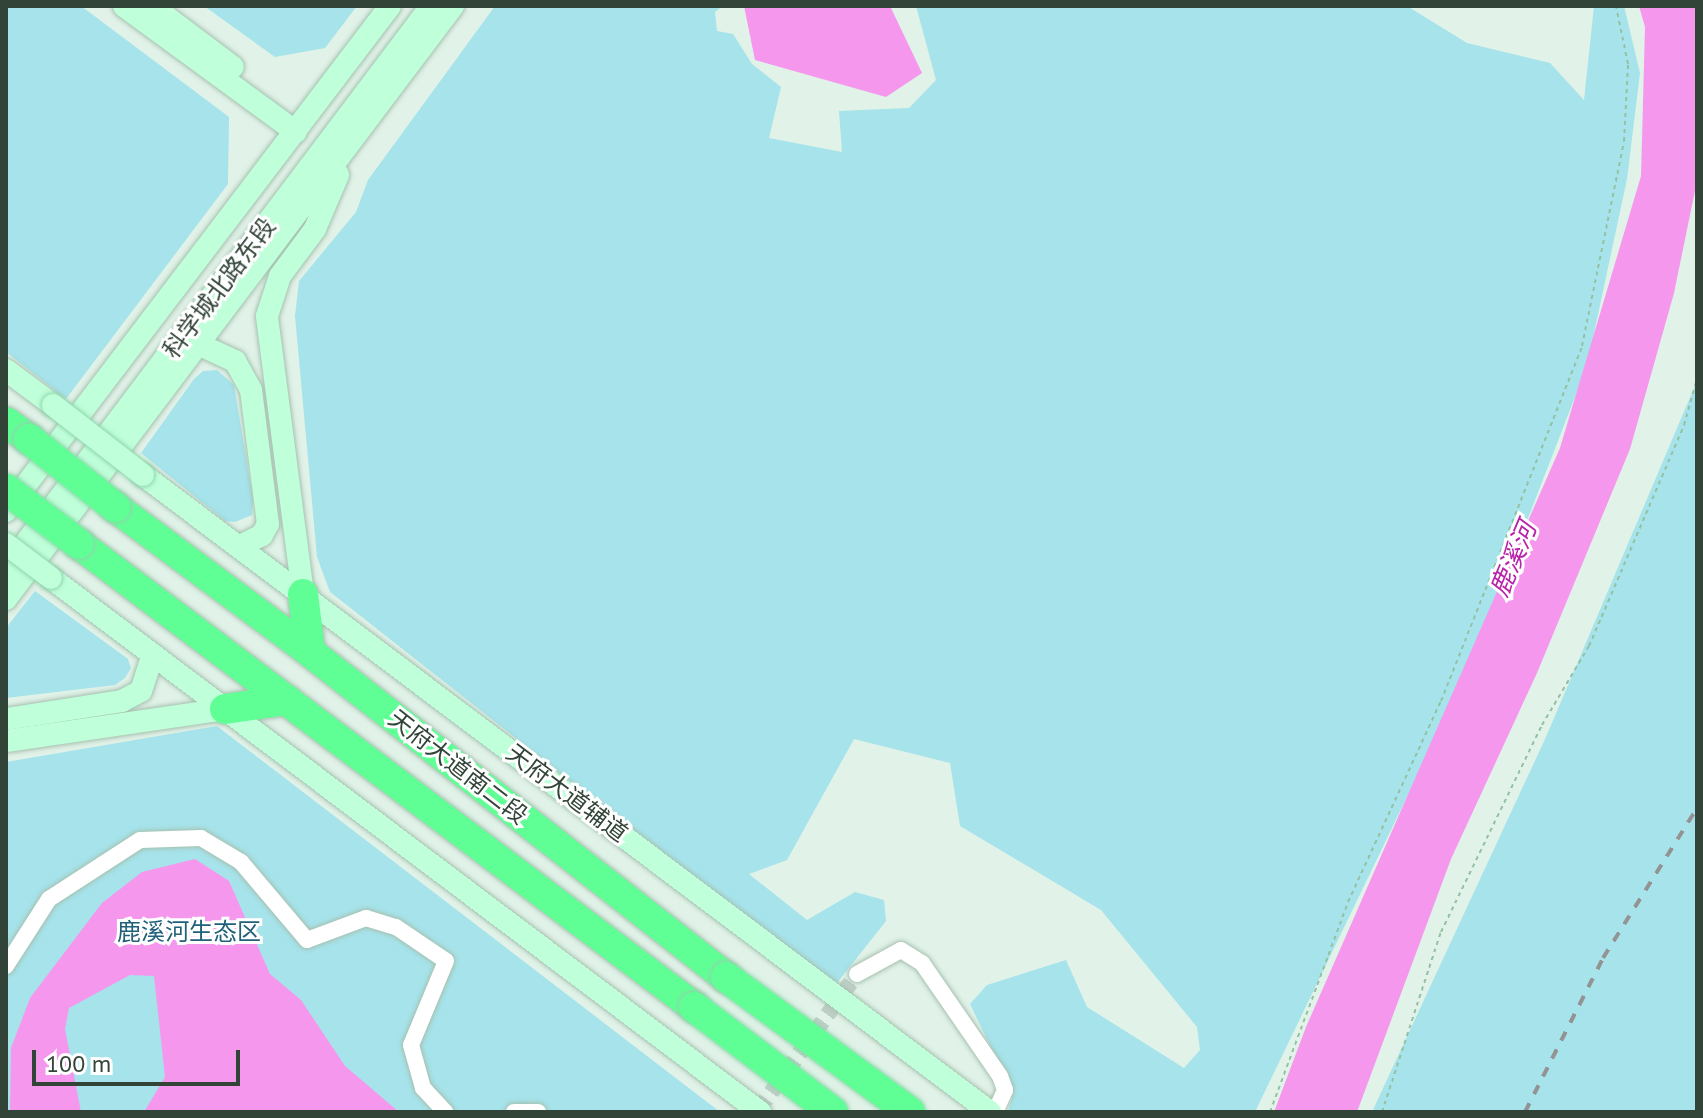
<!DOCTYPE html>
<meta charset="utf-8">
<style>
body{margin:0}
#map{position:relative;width:1703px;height:1118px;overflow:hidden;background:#e1f2e8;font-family:"PT Sans","Noto Sans SC",sans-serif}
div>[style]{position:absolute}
.green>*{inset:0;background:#a6e3eb}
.water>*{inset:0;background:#f697ee}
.street-tunnel>*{height:16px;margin-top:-8px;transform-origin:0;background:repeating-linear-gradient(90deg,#becfc5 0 16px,transparent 0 24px)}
.path>*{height:2px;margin-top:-1px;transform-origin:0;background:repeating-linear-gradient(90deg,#94c1a2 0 4px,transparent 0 8px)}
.roads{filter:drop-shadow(0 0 2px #a6c1b0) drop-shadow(0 0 2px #a6c1b0)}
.street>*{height:16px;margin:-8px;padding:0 8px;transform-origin:8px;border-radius:8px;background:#fff}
.secondary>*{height:22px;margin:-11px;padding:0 11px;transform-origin:11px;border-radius:11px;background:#bfffda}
.highway>*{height:30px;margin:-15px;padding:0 15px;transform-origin:15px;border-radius:15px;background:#60ff95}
.rail>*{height:4px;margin-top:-2px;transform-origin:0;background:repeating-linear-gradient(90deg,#939393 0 10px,transparent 0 20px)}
.bridges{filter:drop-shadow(0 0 2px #8dd6ab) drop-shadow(0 0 2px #8dd6ab)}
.secondary-bridge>*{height:22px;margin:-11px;padding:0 11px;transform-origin:11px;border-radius:11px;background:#bfffda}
.highway-bridge>*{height:30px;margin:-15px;padding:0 15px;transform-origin:15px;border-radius:15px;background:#60ff95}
span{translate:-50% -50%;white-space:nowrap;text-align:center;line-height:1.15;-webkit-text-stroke:6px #fff;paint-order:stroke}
.street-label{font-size:24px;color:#324437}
.park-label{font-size:24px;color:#216079}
.water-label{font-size:26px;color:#b724aa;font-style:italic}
.frame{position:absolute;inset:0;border:8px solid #324437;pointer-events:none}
.scale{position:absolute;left:32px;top:1050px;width:208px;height:36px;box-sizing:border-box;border:4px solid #324437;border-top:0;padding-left:10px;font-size:24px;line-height:28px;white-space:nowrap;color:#324437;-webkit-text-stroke:6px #fff;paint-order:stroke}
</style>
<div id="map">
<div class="green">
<div style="clip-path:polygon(6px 6px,81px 6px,229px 117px,228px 184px,66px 399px,6px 352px)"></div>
<div style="clip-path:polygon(204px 6px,357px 6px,325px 48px,275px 57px)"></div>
<div style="clip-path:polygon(495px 6px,723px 6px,715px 12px,717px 31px,733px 34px,752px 64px,781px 87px,769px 138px,842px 152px,839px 111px,909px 108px,936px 80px,916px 6px,1407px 6px,1467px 43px,1550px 63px,1584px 100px,1594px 6px,1624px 6px,1640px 73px,1627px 179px,1587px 366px,1473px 660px,1255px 1112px,1008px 1112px,1013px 1093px,970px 1004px,987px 985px,1066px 960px,1087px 1007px,1184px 1068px,1200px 1050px,1197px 1027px,1101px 910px,960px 826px,950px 763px,854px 739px,787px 860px,749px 874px,807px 920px,855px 892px,884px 900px,886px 921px,837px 983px,732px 908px,330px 592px,317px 557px,295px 316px,299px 281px,356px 212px,368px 180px)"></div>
<div style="clip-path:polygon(217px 370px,234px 385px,253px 499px,252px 515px,235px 522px,225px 521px,141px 453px,194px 379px,203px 371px)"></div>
<div style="clip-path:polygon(1697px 381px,1697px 1112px,1372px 1112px,1546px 737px)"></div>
<div style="clip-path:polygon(35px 591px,128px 659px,131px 668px,125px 678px,115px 685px,6px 698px,6px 628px)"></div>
<div style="clip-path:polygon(217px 726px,720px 1112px,6px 1112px,6px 762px)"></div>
</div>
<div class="water">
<div style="clip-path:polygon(744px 6px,890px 6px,922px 73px,886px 97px,755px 60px)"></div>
<div style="clip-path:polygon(1639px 6px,1697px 6px,1697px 181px,1674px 293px,1630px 449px,1537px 673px,1451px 859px,1357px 1112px,1274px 1112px,1306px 1027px,1560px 448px,1641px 176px,1645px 27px)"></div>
<div style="clip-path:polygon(195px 859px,229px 881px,270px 974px,301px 1000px,345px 1066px,399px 1112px,144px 1112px,165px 1077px,154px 976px,130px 975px,69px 1008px,65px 1029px,81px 1112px,10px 1112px,11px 1048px,30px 998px,102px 903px,142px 872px)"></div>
</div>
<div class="street-tunnel">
<div style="left:757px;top:1112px;width:170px;rotate:-54.1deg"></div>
</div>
<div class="path">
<div style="left:1270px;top:1112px;width:224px;rotate:-69.6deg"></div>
<div style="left:1348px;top:902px;width:221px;rotate:-65.2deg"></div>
<div style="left:1441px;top:701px;width:382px;rotate:-68.3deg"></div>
<div style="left:1582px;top:346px;width:209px;rotate:-78.4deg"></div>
<div style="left:1624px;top:141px;width:77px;rotate:-87deg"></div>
<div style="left:1628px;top:64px;width:59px;rotate:-101.7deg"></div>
<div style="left:1382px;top:1112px;width:189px;rotate:-71.9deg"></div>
<div style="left:1441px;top:932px;width:230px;rotate:-64deg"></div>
<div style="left:1542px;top:725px;width:92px;rotate:-59.3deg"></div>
<div style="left:1589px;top:646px;width:241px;rotate:-66.7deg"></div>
<div style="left:1684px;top:425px;width:48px;rotate:-74.2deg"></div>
</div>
<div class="roads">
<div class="street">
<div style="left:6px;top:966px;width:80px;rotate:-57.3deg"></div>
<div style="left:49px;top:899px;width:108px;rotate:-33deg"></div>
<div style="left:140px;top:840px;width:61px;rotate:-1.9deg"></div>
<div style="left:201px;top:838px;width:47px;rotate:31deg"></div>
<div style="left:241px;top:862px;width:102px;rotate:49.8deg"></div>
<div style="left:307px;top:940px;width:63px;rotate:-20.4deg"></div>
<div style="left:366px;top:918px;width:31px;rotate:17deg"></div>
<div style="left:396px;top:927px;width:60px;rotate:34.2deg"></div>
<div style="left:446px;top:961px;width:91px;rotate:112.6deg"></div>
<div style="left:411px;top:1045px;width:45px;rotate:74.4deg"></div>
<div style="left:423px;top:1088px;width:33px;rotate:47deg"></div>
<div style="left:857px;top:974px;width:50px;rotate:-28.6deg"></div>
<div style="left:901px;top:950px;width:25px;rotate:32deg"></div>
<div style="left:922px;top:963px;width:137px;rotate:55.4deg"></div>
<div style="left:1000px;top:1076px;width:15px;rotate:70deg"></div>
<div style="left:1005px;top:1090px;width:24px;rotate:114deg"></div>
<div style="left:514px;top:1112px;width:24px"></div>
</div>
<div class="secondary">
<div style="left:124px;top:6px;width:213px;rotate:36.2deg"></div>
<div style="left:152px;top:6px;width:101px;rotate:37deg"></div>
<div style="left:198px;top:344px;width:41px;rotate:24.7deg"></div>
<div style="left:235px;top:361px;width:33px;rotate:61deg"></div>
<div style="left:251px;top:390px;width:135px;rotate:82.8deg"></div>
<div style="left:268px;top:524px;width:13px;rotate:119deg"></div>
<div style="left:262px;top:535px;width:25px;rotate:153deg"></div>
<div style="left:6px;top:370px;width:59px;rotate:36.7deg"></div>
<div style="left:143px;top:475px;width:1060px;rotate:36.95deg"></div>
<div style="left:6px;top:511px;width:634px;rotate:-52.75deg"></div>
<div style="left:6px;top:569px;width:705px;rotate:-52.95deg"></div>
<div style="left:51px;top:578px;width:888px;rotate:36.99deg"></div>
<div style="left:303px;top:594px;width:280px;rotate:-97.4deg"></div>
<div style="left:267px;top:316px;width:42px;rotate:-72deg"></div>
<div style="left:280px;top:276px;width:59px;rotate:-53.3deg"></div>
<div style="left:315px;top:229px;width:59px;rotate:-66.9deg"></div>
<div style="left:6px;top:599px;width:743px;rotate:-52.99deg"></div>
<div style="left:6px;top:719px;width:117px;rotate:-8.8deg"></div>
<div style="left:122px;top:701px;width:21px;rotate:-28deg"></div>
<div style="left:141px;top:691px;width:38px;rotate:-72deg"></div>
<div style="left:6px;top:741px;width:221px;rotate:-8.3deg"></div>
</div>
<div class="highway">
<div style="left:6px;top:422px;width:29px;rotate:36deg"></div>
<div style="left:115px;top:507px;width:243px;rotate:36.6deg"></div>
<div style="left:310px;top:652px;width:528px;rotate:38deg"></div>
<div style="left:79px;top:544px;width:770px;rotate:36.97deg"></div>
<div style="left:303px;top:594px;width:58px;rotate:83.1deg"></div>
<div style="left:225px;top:709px;width:63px;rotate:-8.3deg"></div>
</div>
</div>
<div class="rail">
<div style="left:1525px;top:1112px;width:173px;rotate:-63.1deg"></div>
<div style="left:1603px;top:958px;width:177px;rotate:-57.9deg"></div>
</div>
<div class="bridges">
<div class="secondary-bridge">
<div style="left:53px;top:405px;width:114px;rotate:37.9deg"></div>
<div style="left:6px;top:544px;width:56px;rotate:37.1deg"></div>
</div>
<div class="highway-bridge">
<div style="left:29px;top:439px;width:110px;rotate:38.3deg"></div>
<div style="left:6px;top:489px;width:91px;rotate:37deg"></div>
<div style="left:726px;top:977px;width:228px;rotate:36.3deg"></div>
<div style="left:694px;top:1007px;width:174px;rotate:37.1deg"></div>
</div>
</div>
<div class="street-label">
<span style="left:219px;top:288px;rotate:-53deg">科学城北路东段</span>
<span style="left:458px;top:767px;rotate:38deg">天府大道南二段</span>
<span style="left:567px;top:793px;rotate:37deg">天府大道辅道</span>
</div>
<div class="park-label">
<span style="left:189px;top:932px">鹿溪河生态区</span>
</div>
<div class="water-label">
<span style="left:1513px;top:559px;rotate:-67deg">鹿溪河</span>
</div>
<div class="frame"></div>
<div class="scale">100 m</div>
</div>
